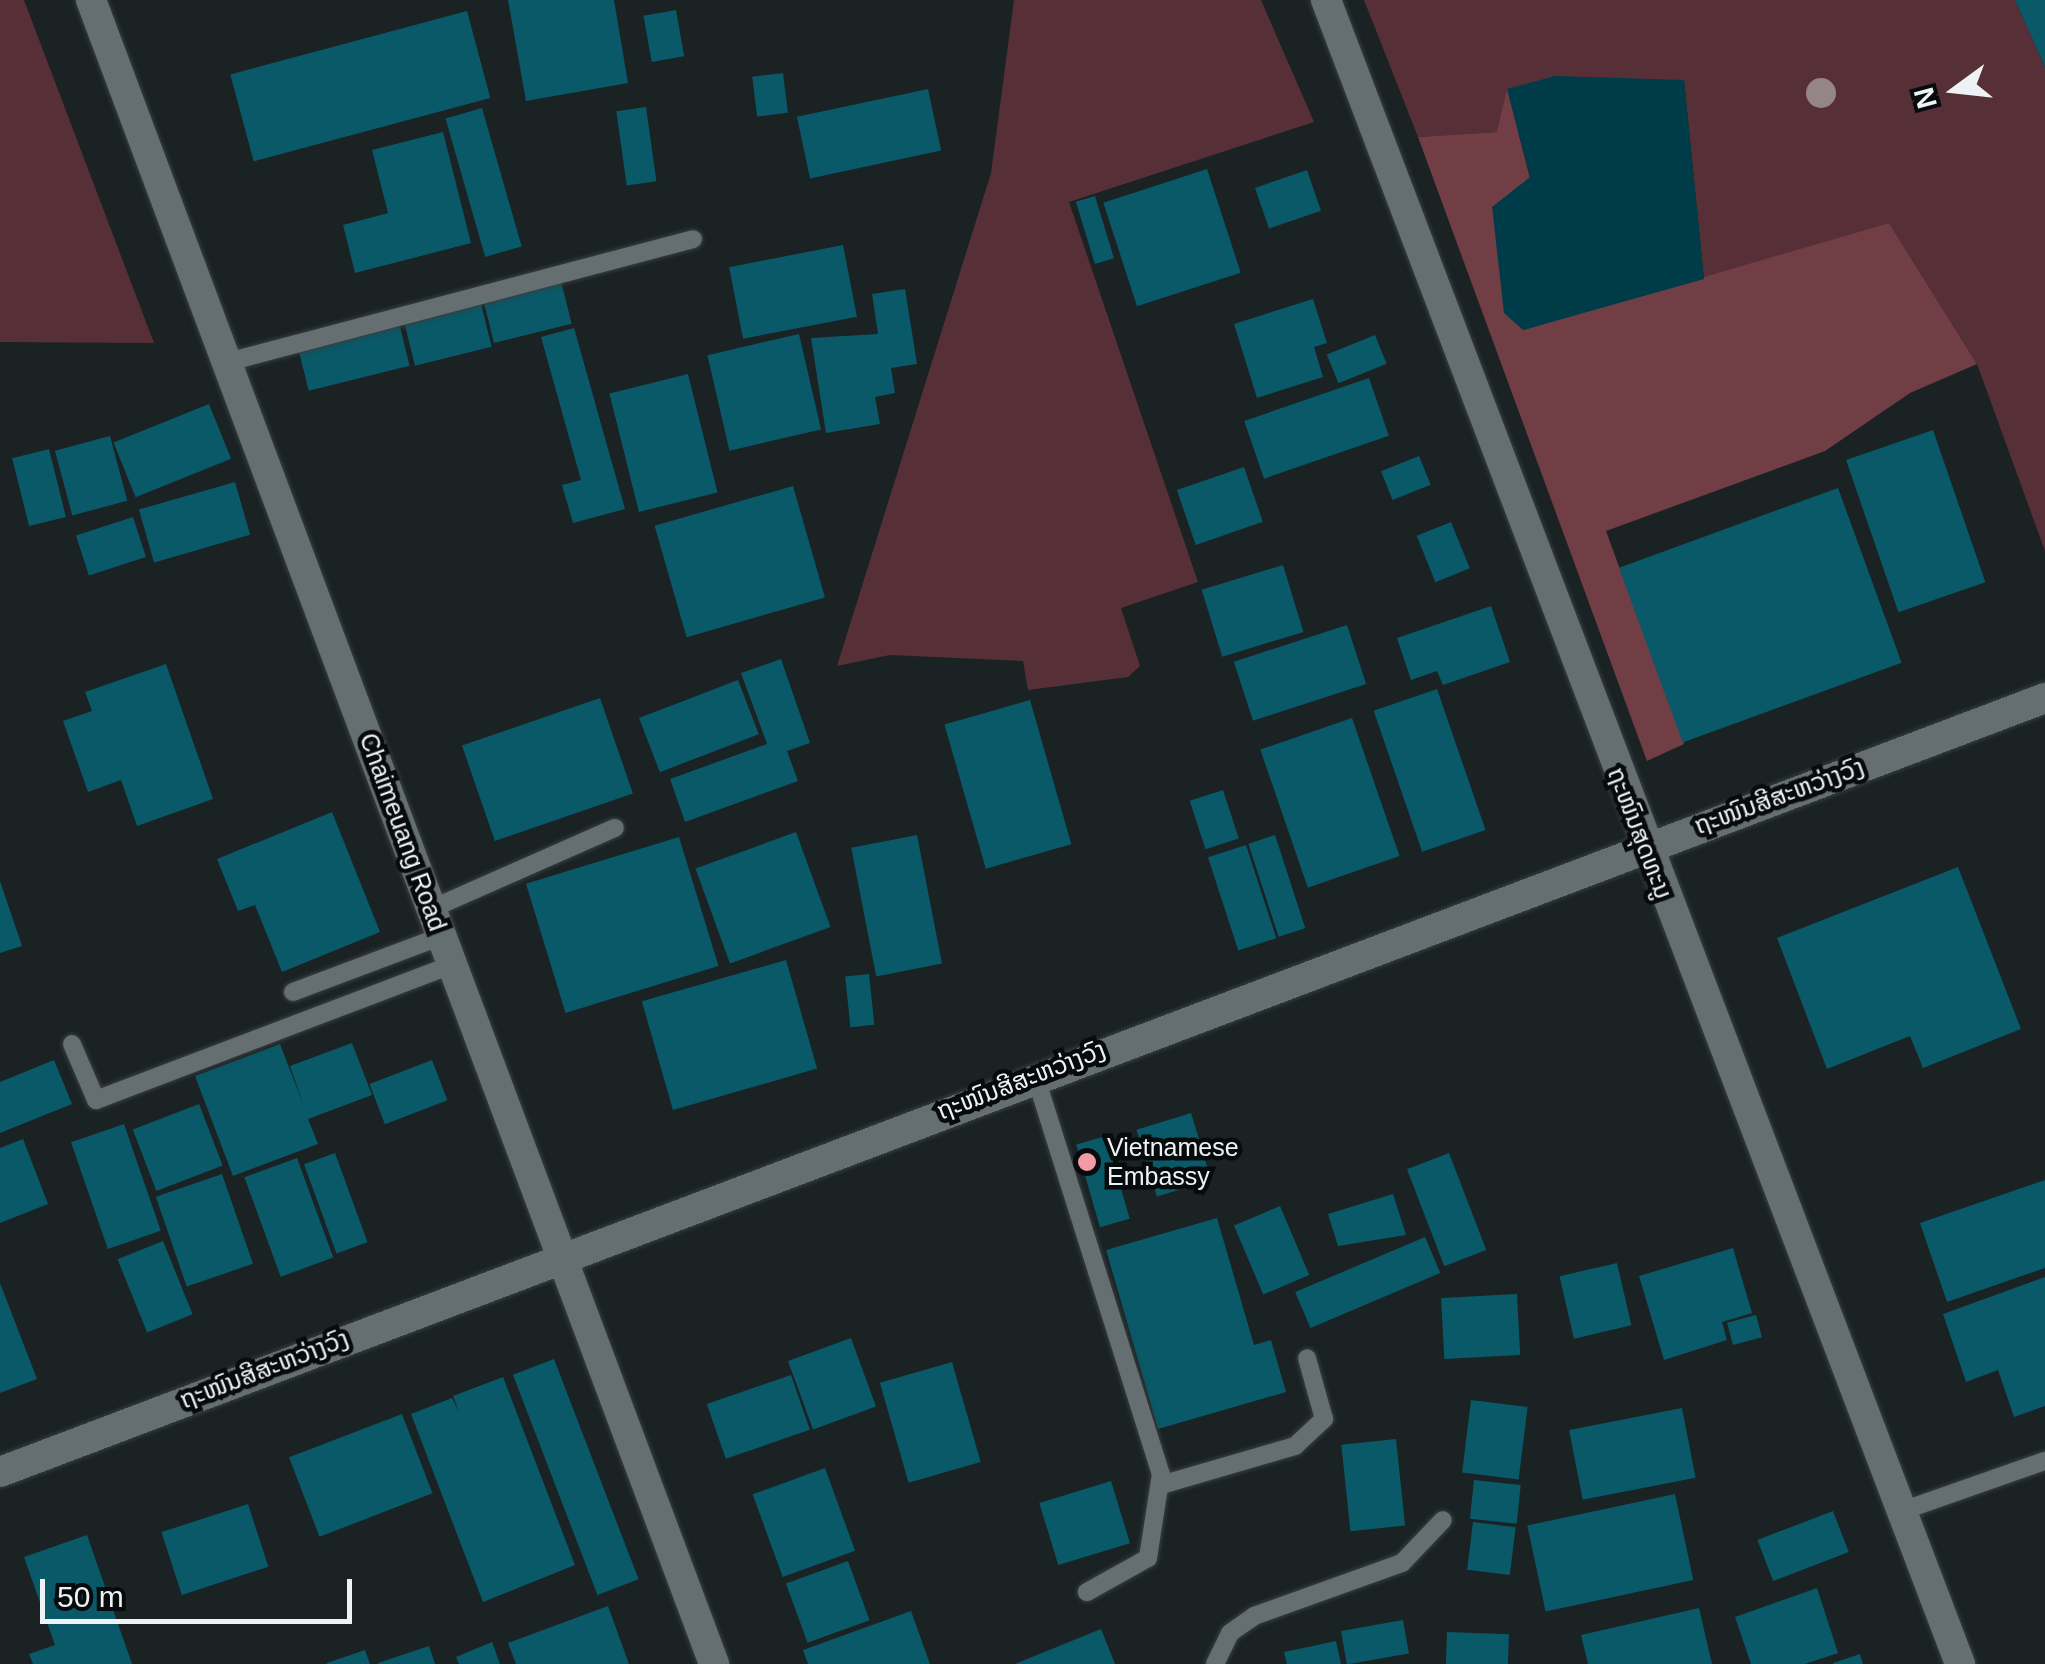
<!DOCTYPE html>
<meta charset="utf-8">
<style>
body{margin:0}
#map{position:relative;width:2045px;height:1664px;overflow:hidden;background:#1a2224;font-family:Arial,"Noto Sans Lao",sans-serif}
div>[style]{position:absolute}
.green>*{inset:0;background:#572f36}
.forest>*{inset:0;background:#713e46}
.water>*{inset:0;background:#003c48}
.building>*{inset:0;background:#095968;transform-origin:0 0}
.roads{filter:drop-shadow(0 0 2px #383e40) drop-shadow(0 0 2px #383e40)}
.lane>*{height:18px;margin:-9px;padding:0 9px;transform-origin:9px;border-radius:9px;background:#656e71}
.street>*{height:30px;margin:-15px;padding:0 15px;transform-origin:15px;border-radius:15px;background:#656e71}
.trees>*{width:30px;height:30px;margin:-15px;border-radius:50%;background:#958488}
.dots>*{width:28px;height:28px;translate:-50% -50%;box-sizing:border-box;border:5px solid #080b0c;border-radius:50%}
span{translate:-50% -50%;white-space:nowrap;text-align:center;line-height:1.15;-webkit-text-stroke:9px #080b0c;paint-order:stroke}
.street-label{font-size:25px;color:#edf3f4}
.poi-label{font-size:25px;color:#edf3f4}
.left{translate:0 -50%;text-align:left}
.north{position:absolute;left:1905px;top:40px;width:100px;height:100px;-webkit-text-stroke:8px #080b0c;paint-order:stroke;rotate:255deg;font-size:28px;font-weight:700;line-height:40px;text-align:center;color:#edf3f4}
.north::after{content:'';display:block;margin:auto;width:35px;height:45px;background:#edf3f4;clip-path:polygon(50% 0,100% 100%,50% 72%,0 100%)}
.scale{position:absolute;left:40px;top:1579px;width:312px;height:45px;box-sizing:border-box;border:5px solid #edf3f4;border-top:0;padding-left:12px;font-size:30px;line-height:35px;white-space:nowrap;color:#edf3f4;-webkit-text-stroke:8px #080b0c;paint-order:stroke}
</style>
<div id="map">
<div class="green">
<div style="clip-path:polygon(0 0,24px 0,154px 343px,0 342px)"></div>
<div style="clip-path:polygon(1014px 0,1261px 0,1314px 122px,1069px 202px,1198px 582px,1121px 608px,1140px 666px,1128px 677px,1028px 690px,1023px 661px,890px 655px,837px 666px,991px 173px)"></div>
<div style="clip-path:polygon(1364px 0,2015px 0,2045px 67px,2045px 551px,1977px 364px,1889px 223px,1704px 279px,1684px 80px,1497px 132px,1418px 137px)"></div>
</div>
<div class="forest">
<div style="clip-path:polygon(1507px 89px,1530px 178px,1523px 330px,1889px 223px,1977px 364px,1910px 393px,1825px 451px,1606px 531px,1684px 744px,1647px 761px,1418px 137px,1497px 132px)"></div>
</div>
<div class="water">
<div style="clip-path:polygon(1555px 76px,1684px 80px,1704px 279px,1523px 330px,1504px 313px,1492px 207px,1530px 177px,1507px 89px)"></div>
</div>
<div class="building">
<div style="clip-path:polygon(508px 0,614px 0,628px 83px,526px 101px)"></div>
<div style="clip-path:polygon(2015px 0,2045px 0,2045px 67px)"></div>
<div style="left:676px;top:10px;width:47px;height:33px;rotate:80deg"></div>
<div style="left:467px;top:11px;width:90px;height:245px;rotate:75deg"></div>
<div style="left:783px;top:73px;width:40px;height:31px;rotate:83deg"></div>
<div style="left:928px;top:89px;width:63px;height:134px;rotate:78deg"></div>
<div style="left:646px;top:107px;width:75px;height:30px;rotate:82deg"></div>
<div style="left:482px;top:108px;width:144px;height:38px;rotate:74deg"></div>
<div style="clip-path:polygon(443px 132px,471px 243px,355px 273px,343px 225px,388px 213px,372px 150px)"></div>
<div style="left:1207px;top:169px;width:109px;height:109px;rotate:72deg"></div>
<div style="left:1307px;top:170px;width:43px;height:55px;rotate:71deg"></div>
<div style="left:1095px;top:196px;width:65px;height:20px;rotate:73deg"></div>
<div style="left:843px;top:245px;width:73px;height:116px;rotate:79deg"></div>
<div style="left:561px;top:281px;width:44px;height:80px;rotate:76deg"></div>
<div style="clip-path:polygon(905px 289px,917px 364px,891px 368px,895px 393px,875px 397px,880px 424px,826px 433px,811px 338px,878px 334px,872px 294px)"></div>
<div style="clip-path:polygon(1313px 299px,1327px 343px,1314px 347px,1323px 377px,1257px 398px,1234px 324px)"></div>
<div style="left:481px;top:304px;width:44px;height:79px;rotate:76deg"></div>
<div style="left:399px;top:323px;width:44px;height:104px;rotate:76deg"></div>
<div style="clip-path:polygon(574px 328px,625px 509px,573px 523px,562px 485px,581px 480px,541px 337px)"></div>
<div style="left:799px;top:334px;width:98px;height:94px;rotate:77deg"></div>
<div style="left:1375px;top:335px;width:31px;height:52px;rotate:68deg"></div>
<div style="left:688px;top:374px;width:122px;height:81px;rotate:76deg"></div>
<div style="left:1369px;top:378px;width:61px;height:132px;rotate:71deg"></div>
<div style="left:209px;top:404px;width:59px;height:103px;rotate:68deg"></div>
<div style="left:1933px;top:430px;width:161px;height:92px;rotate:71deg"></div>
<div style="left:110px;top:436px;width:67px;height:57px;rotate:75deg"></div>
<div style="left:49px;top:449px;width:70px;height:38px;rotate:76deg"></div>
<div style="left:1419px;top:456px;width:31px;height:41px;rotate:68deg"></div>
<div style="left:1244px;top:467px;width:58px;height:71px;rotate:71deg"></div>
<div style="left:235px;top:482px;width:55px;height:100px;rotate:74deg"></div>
<div style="left:793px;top:486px;width:116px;height:144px;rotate:74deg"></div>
<div style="left:1838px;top:488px;width:186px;height:233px;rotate:70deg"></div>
<div style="left:133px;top:517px;width:42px;height:60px;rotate:72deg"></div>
<div style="left:1451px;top:522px;width:50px;height:37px;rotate:68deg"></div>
<div style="left:1283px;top:565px;width:70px;height:85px;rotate:73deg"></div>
<div style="clip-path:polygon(1491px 606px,1510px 662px,1443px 685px,1437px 671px,1411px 680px,1397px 638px)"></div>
<div style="left:1347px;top:625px;width:62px;height:119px;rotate:72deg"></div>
<div style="clip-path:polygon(781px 659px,810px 743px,787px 751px,798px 781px,685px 822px,670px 779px,767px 744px,741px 673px)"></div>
<div style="clip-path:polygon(166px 664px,213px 799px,137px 826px,121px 780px,88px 792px,63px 721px,92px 711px,85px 692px)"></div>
<div style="left:738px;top:680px;width:58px;height:106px;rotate:69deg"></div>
<div style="left:1437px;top:689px;width:149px;height:67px;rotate:71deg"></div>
<div style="left:600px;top:698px;width:101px;height:146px;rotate:71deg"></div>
<div style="left:1030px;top:700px;width:150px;height:89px;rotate:74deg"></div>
<div style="left:1352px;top:718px;width:146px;height:97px;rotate:71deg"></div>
<div style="left:1223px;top:790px;width:51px;height:35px;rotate:72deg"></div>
<div style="clip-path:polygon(332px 812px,380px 932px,282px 972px,255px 905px,238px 911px,217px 859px)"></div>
<div style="left:796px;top:832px;width:101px;height:107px;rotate:70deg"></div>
<div style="left:917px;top:835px;width:131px;height:67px;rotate:79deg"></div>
<div style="left:1275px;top:835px;width:98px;height:28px;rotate:72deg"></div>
<div style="left:679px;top:837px;width:135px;height:160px;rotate:73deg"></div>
<div style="left:1246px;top:845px;width:98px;height:40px;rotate:72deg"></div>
<div style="clip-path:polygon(1958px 867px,2021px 1029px,1923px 1068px,1910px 1036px,1827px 1069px,1777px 938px)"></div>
<div style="clip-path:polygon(0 881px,22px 946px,0 953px)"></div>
<div style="left:786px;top:960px;width:113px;height:150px;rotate:74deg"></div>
<div style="left:869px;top:974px;width:51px;height:24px;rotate:84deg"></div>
<div style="clip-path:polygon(352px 1043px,372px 1095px,308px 1119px,318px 1144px,233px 1176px,195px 1076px,280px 1044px,304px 1106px,290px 1066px)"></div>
<div style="clip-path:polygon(54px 1060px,72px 1104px,0 1133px,0 1082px)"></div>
<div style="left:432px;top:1060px;width:43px;height:67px;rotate:69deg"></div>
<div style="left:199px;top:1104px;width:66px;height:71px;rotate:69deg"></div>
<div style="left:1191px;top:1113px;width:70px;height:57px;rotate:73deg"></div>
<div style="left:124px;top:1124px;width:113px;height:56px;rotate:71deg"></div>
<div style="left:1106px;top:1136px;width:86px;height:31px;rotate:74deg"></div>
<div style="clip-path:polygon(23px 1139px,48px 1204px,0 1223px,0 1148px)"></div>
<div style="left:335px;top:1153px;width:95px;height:33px;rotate:70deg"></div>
<div style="left:1449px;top:1153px;width:104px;height:45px;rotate:69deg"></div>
<div style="left:297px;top:1158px;width:106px;height:56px;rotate:70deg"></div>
<div style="left:222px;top:1174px;width:95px;height:70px;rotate:71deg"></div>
<div style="clip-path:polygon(2045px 1180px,2045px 1268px,1947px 1302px,1920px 1223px)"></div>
<div style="clip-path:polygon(1393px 1194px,1406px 1235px,1338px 1246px,1328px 1214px)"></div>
<div style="left:1280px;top:1206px;width:75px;height:50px;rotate:67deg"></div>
<div style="clip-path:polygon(1217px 1218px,1254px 1345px,1271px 1340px,1286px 1392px,1158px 1429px,1106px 1250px)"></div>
<div style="left:1425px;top:1237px;width:39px;height:141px;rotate:67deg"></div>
<div style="left:163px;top:1241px;width:79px;height:49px;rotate:68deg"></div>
<div style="clip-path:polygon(1733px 1248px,1752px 1313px,1722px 1322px,1727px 1340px,1664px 1360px,1639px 1276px)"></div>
<div style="left:1617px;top:1263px;width:64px;height:59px;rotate:77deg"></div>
<div style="clip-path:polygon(2045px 1277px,2045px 1406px,2014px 1417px,1998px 1370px,1966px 1382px,1943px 1314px)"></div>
<div style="clip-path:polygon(0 1283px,37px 1379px,0 1393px)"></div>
<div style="left:1517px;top:1294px;width:61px;height:76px;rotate:87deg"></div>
<div style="left:1756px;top:1315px;width:23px;height:30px;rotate:75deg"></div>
<div style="left:851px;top:1338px;width:73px;height:67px;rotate:70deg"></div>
<div style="left:554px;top:1359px;width:236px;height:44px;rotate:69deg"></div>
<div style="left:952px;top:1362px;width:104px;height:75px;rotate:74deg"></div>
<div style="left:791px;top:1375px;width:58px;height:89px;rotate:71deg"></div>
<div style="clip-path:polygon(503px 1377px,575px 1565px,483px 1602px,411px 1414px,452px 1398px,459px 1412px,453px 1396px)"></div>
<div style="left:1471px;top:1400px;width:57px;height:73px;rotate:7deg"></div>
<div style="left:1682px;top:1408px;width:71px;height:115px;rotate:79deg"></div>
<div style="left:402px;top:1414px;width:85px;height:121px;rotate:69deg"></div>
<div style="left:1396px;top:1439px;width:87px;height:55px;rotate:84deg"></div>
<div style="left:825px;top:1468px;width:88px;height:77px;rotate:70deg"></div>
<div style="left:1474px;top:1480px;width:47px;height:39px;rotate:6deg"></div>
<div style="left:1111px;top:1481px;width:65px;height:75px;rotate:73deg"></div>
<div style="left:1675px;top:1494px;width:88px;height:151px;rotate:78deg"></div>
<div style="left:248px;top:1504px;width:66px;height:91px;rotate:72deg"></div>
<div style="left:1833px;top:1511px;width:44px;height:81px;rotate:69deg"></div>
<div style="left:1473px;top:1522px;width:43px;height:48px;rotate:7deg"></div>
<div style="clip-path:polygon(87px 1535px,132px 1664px,33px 1664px,29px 1654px,55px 1645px,24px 1557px)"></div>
<div style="left:848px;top:1561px;width:63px;height:66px;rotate:70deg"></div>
<div style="clip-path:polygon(1817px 1588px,1838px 1653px,1805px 1664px,1751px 1664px,1735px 1617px)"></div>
<div style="clip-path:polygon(608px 1606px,629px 1664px,516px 1664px,508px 1643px)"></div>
<div style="clip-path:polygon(1699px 1608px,1712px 1664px,1588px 1664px,1581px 1635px)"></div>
<div style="clip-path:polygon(911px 1611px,930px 1664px,808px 1664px,803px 1650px)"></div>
<div style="left:1403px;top:1620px;width:34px;height:63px;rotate:80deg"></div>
<div style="clip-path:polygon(1101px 1629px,1115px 1664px,1015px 1664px)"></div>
<div style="left:1447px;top:1632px;width:62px;height:32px;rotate:2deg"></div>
<div style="clip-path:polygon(1336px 1641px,1341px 1664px,1287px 1664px,1284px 1652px)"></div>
<div style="clip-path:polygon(492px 1642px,500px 1664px,459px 1664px,456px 1657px)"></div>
<div style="clip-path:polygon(429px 1646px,435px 1664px,378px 1664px,378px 1663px)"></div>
<div style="clip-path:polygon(365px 1650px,370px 1664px,327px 1664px,327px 1663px)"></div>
<div style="clip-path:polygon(1860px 1654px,1863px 1664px,1833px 1664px,1833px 1663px)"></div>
</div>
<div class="roads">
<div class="lane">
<div style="left:228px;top:362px;width:481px;rotate:-14.8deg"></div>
<div style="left:431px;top:909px;width:201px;rotate:-23.8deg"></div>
<div style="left:293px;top:992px;width:159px;rotate:-20.6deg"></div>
<div style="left:72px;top:1044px;width:61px;rotate:66.8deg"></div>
<div style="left:96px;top:1100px;width:381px;rotate:-20.8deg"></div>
<div style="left:1035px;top:1075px;width:418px;rotate:72.5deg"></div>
<div style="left:1161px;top:1474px;width:85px;rotate:98.8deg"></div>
<div style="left:1148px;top:1558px;width:70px;rotate:150.9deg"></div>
<div style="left:1161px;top:1485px;width:140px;rotate:-16.2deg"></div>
<div style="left:1295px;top:1446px;width:40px;rotate:-43deg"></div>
<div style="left:1324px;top:1419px;width:63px;rotate:-105.6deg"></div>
<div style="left:1899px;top:1512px;width:155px;rotate:-19.3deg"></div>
<div style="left:1215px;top:1664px;width:34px;rotate:-64deg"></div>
<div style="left:1230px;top:1633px;width:29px;rotate:-35deg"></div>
<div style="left:1254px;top:1616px;width:157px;rotate:-19.7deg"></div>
<div style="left:1402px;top:1563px;width:59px;rotate:-46.4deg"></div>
</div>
<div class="street">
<div style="left:91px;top:0;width:1777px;rotate:69.47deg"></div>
<div style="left:1326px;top:0;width:1781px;rotate:69.14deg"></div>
<div style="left:0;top:1472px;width:2187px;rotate:-20.73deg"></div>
</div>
</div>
<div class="trees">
<div style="left:1821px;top:93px"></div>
</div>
<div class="dots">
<div style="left:1087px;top:1162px;background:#f39aa7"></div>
</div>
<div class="street-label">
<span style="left:1779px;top:796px;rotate:-20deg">ຖະໜົນສີສະຫວ່າງວົງ</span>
<span style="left:403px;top:832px;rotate:70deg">Chaimeuang Road</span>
<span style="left:1640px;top:833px;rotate:69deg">ຖະໜົນສຸດທະນູ</span>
<span style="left:1021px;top:1080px;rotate:-21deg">ຖະໜົນສີສະຫວ່າງວົງ</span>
<span style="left:264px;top:1369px;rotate:-21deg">ຖະໜົນສີສະຫວ່າງວົງ</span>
</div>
<div class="poi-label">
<span class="left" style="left:1107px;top:1162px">Vietnamese<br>Embassy</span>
</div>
<div class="north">N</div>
<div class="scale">50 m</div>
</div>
